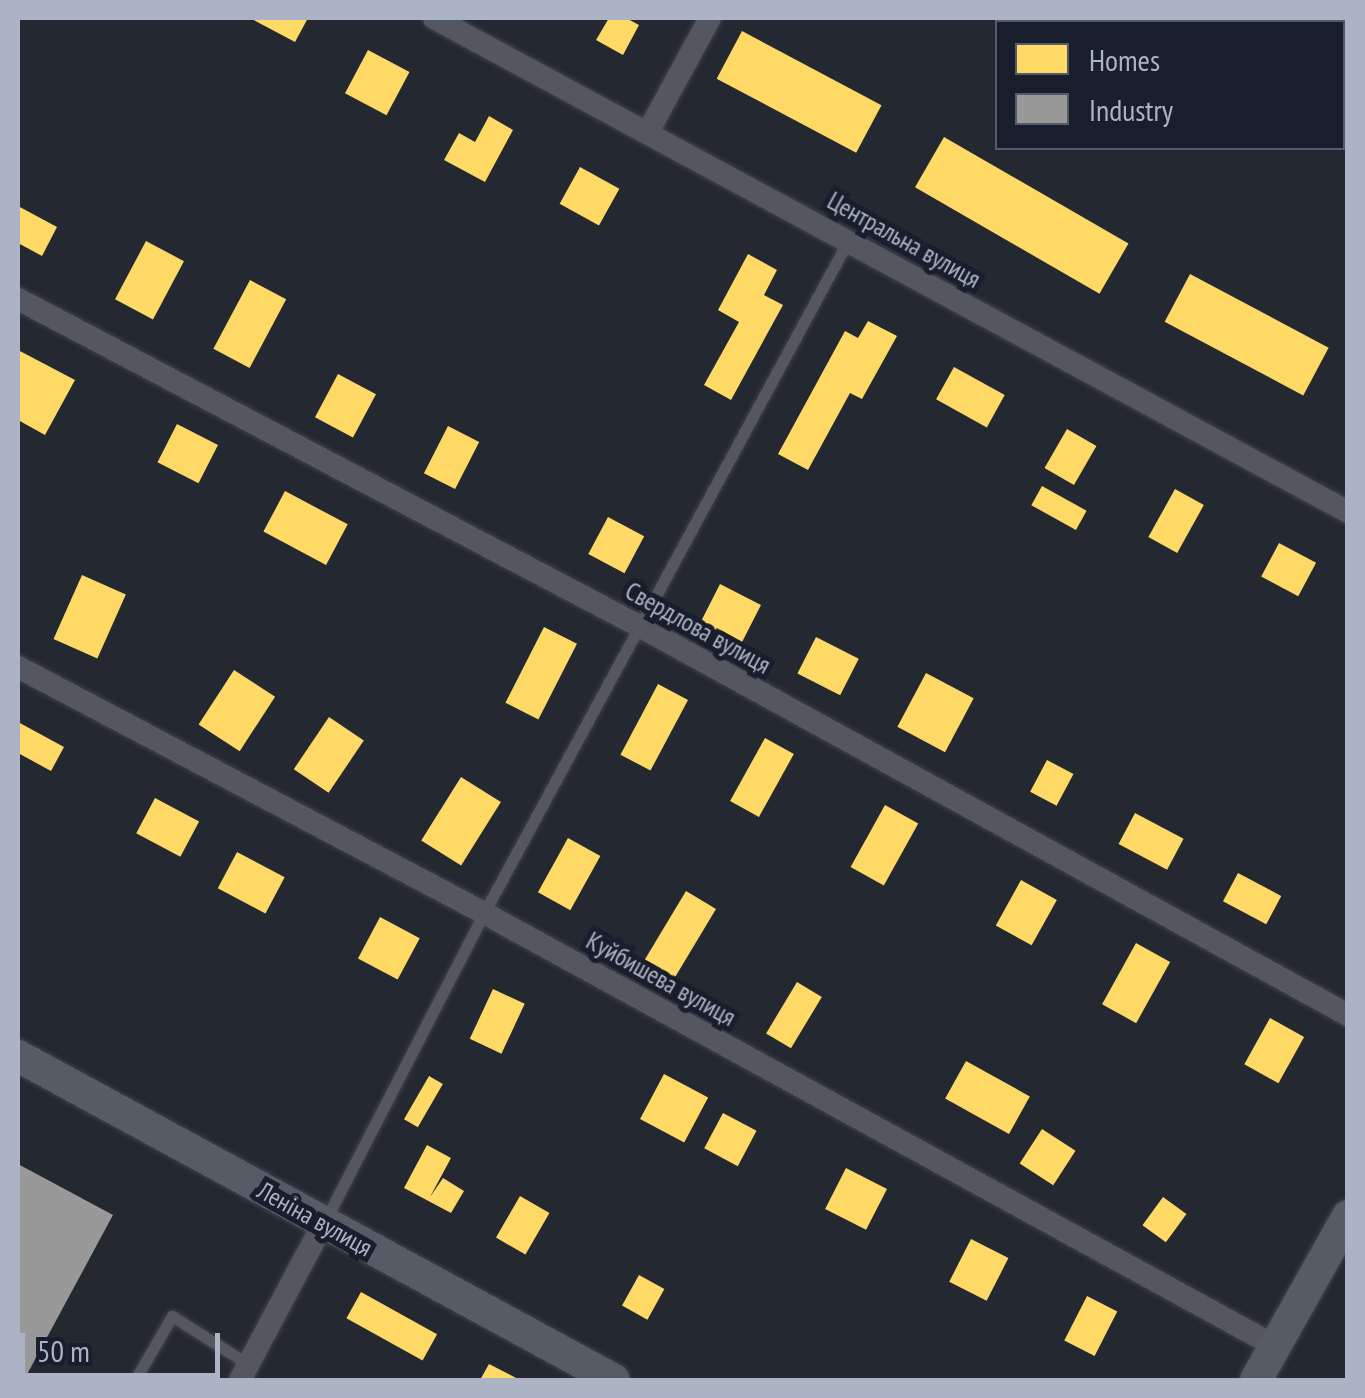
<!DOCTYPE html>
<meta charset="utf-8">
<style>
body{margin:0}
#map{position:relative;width:1365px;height:1398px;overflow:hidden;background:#242831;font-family:"PT Sans Narrow",sans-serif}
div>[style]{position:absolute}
.homes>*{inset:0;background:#ffd966;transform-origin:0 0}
.industry>*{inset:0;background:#999}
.roads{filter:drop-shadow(0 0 2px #40434a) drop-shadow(0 0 2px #40434a)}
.lane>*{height:11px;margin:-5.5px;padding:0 5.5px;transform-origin:5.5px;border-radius:5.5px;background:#545760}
.street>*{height:22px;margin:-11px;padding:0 11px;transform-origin:11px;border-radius:11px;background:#545760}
.secondary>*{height:32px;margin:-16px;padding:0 16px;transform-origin:16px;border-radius:16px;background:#575b65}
span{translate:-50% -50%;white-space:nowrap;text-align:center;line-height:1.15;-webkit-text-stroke:10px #181e2b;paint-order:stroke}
.street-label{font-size:25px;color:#acb3c4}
.frame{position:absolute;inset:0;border:20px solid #acb3c4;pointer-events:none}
.legend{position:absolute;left:995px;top:20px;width:350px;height:130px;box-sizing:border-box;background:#181e2b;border:2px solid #535a68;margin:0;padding:12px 18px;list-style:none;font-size:30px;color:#acb3c4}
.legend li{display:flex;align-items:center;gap:20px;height:50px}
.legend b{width:50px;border:2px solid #535a68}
.scale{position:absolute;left:20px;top:1333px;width:200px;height:45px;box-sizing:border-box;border:5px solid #acb3c4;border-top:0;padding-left:12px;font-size:30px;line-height:35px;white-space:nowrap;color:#acb3c4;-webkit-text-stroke:8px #181e2b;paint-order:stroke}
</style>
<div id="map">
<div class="homes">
<div style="clip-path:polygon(250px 18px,308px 18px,295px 42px)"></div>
<div style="clip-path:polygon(609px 18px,626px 18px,639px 25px,623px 55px,596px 40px)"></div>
<div style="left:1145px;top:18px;width:57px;height:4px"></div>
<div style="clip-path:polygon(1332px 18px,1348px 18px,1348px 100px,1342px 109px,1342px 22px,1330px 22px)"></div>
<div style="left:742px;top:31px;width:158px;height:54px;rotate:28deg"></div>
<div style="left:368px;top:50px;width:47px;height:49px;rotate:28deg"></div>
<div style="clip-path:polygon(489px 116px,513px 130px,485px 182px,444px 160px,459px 133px,475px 142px)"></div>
<div style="left:944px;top:137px;width:213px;height:58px;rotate:30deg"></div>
<div style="left:580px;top:167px;width:45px;height:42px;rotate:29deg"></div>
<div style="clip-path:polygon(18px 206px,57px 227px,42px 256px,18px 243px)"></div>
<div style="left:146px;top:241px;width:43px;height:66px;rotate:28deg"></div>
<div style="clip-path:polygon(748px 254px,777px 270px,764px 295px,783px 305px,731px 400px,704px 385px,739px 322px,718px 310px)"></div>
<div style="left:1190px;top:274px;width:157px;height:54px;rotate:28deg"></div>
<div style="left:250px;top:280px;width:41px;height:78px;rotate:28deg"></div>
<div style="clip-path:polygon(868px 321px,897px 336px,862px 399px,850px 393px,808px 470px,778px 454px,845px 331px,858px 338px)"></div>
<div style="clip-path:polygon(18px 350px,75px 380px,45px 435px,18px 420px)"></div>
<div style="left:954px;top:367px;width:58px;height:37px;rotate:29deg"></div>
<div style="left:338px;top:374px;width:43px;height:49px;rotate:28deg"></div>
<div style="left:177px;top:424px;width:46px;height:43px;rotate:27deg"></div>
<div style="left:448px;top:426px;width:35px;height:53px;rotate:27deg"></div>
<div style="left:1067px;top:429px;width:34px;height:45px;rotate:30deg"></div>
<div style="left:1042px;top:486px;width:51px;height:22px;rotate:29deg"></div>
<div style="left:1175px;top:489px;width:33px;height:55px;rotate:29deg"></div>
<div style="left:285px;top:491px;width:71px;height:46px;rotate:28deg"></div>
<div style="left:608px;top:517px;width:41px;height:42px;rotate:28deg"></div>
<div style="left:1279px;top:543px;width:42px;height:38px;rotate:28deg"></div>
<div style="left:82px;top:575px;width:48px;height:70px;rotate:24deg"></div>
<div style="left:720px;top:584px;width:46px;height:47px;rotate:27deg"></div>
<div style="left:544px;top:627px;width:37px;height:85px;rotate:27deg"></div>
<div style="left:816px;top:637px;width:48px;height:41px;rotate:27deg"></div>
<div style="left:234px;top:670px;width:49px;height:65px;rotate:33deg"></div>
<div style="left:926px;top:673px;width:54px;height:61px;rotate:28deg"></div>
<div style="left:658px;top:684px;width:34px;height:80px;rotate:28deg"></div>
<div style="left:329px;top:717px;width:42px;height:63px;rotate:34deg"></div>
<div style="clip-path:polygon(18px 722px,64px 747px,51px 771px,18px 753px)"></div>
<div style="left:765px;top:738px;width:33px;height:72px;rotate:29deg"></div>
<div style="left:1047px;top:760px;width:30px;height:36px;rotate:28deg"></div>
<div style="left:461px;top:777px;width:47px;height:75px;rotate:32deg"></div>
<div style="left:155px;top:798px;width:50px;height:40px;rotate:28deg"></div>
<div style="left:885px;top:805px;width:38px;height:71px;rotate:29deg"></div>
<div style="left:1135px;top:813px;width:55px;height:35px;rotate:28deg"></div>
<div style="left:568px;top:838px;width:37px;height:62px;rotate:29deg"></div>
<div style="left:237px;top:852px;width:54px;height:41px;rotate:28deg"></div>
<div style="left:1238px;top:873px;width:49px;height:32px;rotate:28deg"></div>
<div style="left:1021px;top:880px;width:41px;height:52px;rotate:29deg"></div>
<div style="left:686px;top:891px;width:35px;height:86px;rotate:31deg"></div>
<div style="left:380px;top:917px;width:45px;height:47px;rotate:28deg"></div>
<div style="left:1136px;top:943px;width:39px;height:70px;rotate:29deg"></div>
<div style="left:797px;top:982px;width:29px;height:60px;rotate:31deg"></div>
<div style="left:493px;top:989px;width:35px;height:55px;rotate:25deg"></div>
<div style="left:1270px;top:1018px;width:39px;height:53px;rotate:29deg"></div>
<div style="left:966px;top:1061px;width:73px;height:43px;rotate:29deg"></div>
<div style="left:664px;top:1074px;width:50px;height:51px;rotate:28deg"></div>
<div style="left:429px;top:1076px;width:16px;height:50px;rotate:30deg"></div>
<div style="left:723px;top:1113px;width:38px;height:40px;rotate:28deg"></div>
<div style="left:1042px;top:1129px;width:40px;height:41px;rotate:33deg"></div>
<div style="clip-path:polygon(427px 1145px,451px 1158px,430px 1197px,443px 1178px,464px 1191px,451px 1213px,404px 1188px)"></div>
<div style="left:846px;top:1168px;width:46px;height:46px;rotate:27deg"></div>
<div style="left:520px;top:1196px;width:34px;height:48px;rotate:30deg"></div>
<div style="left:1163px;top:1197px;width:29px;height:35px;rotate:36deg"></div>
<div style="left:971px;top:1239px;width:42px;height:48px;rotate:27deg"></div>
<div style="left:639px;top:1275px;width:29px;height:35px;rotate:29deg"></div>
<div style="left:361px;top:1292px;width:87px;height:30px;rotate:29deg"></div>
<div style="left:1087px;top:1296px;width:34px;height:50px;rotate:27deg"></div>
<div style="clip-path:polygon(489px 1364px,520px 1380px,480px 1380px)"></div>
</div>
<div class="industry">
<div style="clip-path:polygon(18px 1164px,113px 1215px,24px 1380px,18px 1380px)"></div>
</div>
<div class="roads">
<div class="lane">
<div style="left:325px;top:1221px;width:347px;rotate:-62.7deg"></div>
<div style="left:484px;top:913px;width:764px;rotate:-61.56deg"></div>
<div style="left:135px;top:1380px;width:74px;rotate:-60deg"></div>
<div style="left:172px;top:1316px;width:90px;rotate:32.3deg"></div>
</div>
<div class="street">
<div style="left:434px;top:18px;width:1039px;rotate:28.39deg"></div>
<div style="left:648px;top:132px;width:130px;rotate:-61.5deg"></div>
<div style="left:18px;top:299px;width:704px;rotate:27.77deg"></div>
<div style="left:641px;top:627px;width:806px;rotate:28.76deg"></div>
<div style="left:18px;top:667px;width:527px;rotate:27.83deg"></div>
<div style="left:484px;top:913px;width:902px;rotate:28.7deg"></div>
<div style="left:240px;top:1380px;width:177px;rotate:-62deg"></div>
</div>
<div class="secondary">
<div style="left:18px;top:1056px;width:678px;rotate:28.53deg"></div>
<div style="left:1256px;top:1380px;width:188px;rotate:-60.7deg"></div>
</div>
</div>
<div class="street-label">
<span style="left:904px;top:240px;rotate:29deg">Центральна вулиця</span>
<span style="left:698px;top:628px;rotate:29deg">Свердлова вулиця</span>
<span style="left:661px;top:979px;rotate:29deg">Куйбишева вулиця</span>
<span style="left:315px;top:1219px;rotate:29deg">Леніна вулиця</span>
</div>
<div class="frame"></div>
<ul class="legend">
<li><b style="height:28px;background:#ffd966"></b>Homes</li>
<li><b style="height:28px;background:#999"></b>Industry</li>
</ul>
<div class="scale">50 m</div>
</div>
